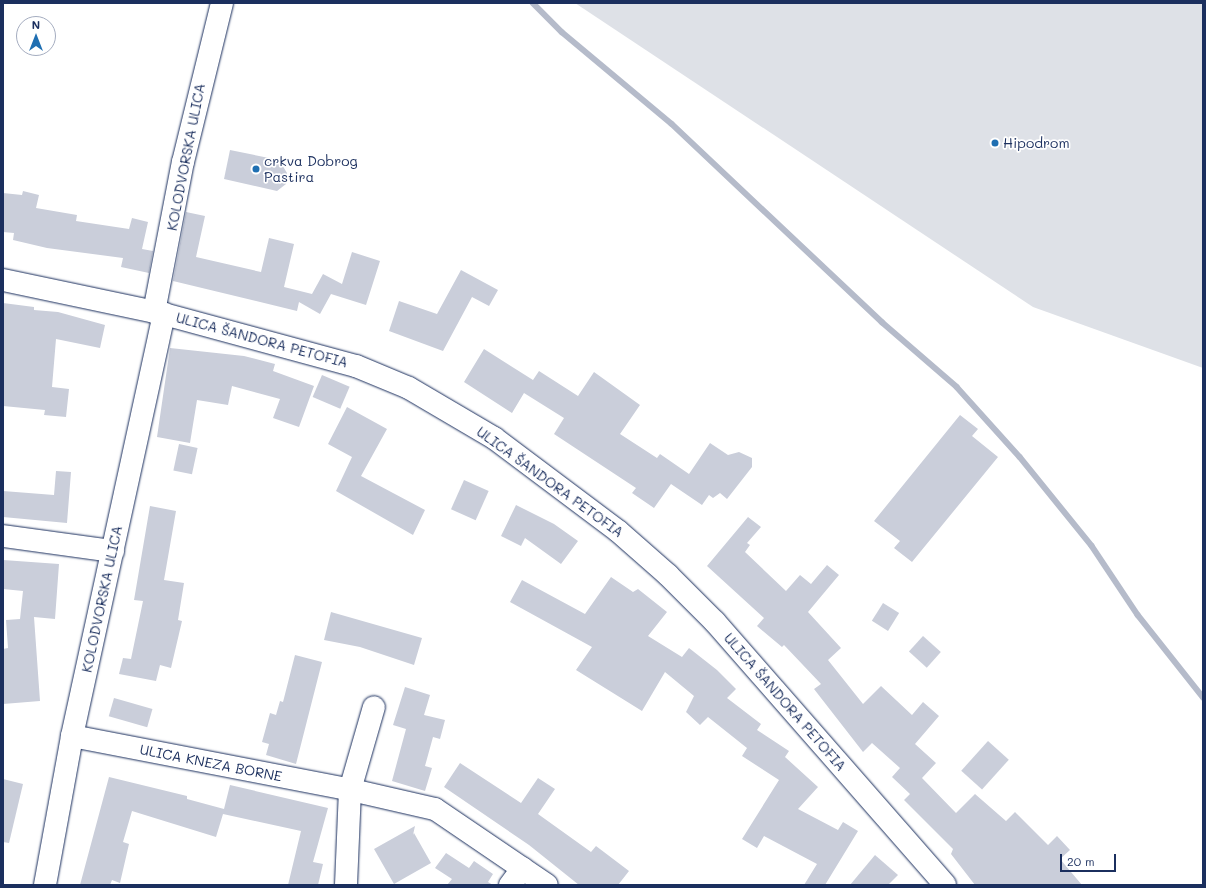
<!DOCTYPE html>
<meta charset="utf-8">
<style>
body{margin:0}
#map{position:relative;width:1206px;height:888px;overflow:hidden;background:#fff;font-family:Mali,sans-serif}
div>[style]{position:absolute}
.green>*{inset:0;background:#dee1e7}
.stream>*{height:5.5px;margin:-2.75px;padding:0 2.75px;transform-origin:2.75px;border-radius:2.75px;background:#b5bbca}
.building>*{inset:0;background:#caceda;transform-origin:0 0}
.roads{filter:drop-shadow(0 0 1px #1b2f5e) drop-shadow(0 0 1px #1b2f5e)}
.minor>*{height:22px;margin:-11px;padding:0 11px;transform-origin:11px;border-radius:11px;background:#fff}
.dots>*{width:11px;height:11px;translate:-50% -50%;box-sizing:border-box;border:2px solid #fff;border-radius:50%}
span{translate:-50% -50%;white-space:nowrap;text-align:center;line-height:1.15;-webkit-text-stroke:3.5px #fff;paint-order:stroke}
.poi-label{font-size:14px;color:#1b2f5e}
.left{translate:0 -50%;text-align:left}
.street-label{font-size:14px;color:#1b2f5e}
.frame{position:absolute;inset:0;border:4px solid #1b2f5e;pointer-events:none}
.north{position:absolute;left:16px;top:16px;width:40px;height:40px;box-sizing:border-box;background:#fff;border:1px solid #a4acbf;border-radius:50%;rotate:0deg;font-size:11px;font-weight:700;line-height:16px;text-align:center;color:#1b2f5e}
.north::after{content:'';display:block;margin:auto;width:14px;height:18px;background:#1f6fb2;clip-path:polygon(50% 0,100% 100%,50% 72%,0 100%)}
.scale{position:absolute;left:1060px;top:854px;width:56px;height:18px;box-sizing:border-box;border:2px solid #1b2f5e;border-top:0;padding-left:5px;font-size:12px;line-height:14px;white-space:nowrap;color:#1b2f5e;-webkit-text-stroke:3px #fff;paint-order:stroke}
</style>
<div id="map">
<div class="green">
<div style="clip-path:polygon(575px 3px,1203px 3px,1203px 368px,1033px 307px)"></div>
</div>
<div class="stream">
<div style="left:533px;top:3px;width:41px;rotate:45deg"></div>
<div style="left:562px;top:32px;width:143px;rotate:39.9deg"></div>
<div style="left:672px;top:124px;width:289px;rotate:43.3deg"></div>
<div style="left:882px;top:322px;width:99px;rotate:40.9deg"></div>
<div style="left:957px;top:387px;width:94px;rotate:48deg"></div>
<div style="left:1020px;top:457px;width:114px;rotate:51deg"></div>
<div style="left:1092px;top:546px;width:83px;rotate:56.3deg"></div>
<div style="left:1138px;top:615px;width:105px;rotate:51.6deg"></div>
</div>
<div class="building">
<div style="clip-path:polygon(230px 150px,279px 160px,287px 173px,286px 184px,277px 191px,224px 179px)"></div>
<div style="clip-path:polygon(23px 191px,39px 195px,36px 208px,77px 215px,76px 221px,129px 229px,132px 218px,148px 222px,142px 249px,153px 251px,149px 273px,121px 267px,123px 258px,47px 248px,13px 240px,14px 233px,3px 232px,3px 193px,22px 195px)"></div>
<div style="clip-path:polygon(186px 212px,205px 216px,196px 257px,261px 272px,269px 238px,294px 244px,284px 287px,312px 294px,323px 274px,342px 284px,352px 252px,380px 261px,366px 305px,331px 294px,320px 314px,299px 302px,297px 311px,173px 281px)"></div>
<div style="clip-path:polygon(461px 270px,498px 290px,489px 306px,472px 297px,443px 351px,389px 331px,399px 301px,437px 314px)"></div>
<div style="clip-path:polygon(3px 303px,34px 307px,34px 310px,58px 312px,105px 325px,100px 348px,56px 339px,52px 387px,69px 389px,66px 417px,44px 415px,45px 410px,3px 406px)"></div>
<div style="clip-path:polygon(170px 348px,244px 356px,275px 364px,273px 371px,314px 386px,299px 427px,273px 418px,280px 399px,232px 386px,228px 405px,197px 400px,190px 443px,157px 437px)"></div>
<div style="clip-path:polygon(484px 349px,533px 380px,539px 371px,578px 396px,594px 372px,640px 405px,620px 434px,657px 458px,660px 454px,689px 474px,710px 443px,728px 455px,739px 452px,752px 458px,752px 467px,727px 499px,720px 493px,713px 498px,709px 495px,702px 505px,671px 484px,654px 508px,632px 493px,636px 488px,554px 434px,564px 418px,524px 393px,512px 413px,464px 382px)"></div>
<div style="left:322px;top:375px;width:30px;height:24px;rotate:23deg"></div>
<div style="clip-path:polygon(347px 407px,387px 429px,361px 476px,425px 510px,413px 535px,336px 491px,352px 457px,328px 444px)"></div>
<div style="clip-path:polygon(960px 415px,978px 429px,972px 436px,998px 457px,912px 562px,894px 548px,900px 541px,874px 521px)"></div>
<div style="left:179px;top:444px;width:19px;height:27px;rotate:12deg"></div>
<div style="clip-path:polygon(56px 471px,71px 472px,67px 523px,3px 517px,3px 491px,54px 495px)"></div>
<div style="left:464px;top:480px;width:27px;height:32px;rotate:24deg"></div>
<div style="clip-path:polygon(516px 505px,554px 524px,578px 541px,561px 564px,525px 538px,521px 546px,501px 536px)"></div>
<div style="clip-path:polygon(150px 506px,176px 511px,164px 580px,184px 583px,178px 620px,182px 621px,171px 668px,160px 665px,156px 681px,119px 674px,123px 658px,131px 659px,143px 601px,134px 600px)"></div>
<div style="clip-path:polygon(748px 517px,761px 527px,747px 543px,750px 545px,745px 552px,786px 591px,800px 575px,811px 584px,827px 565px,839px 575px,808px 612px,841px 648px,828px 660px,863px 704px,881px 686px,912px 715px,923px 702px,939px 716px,915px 744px,936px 763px,922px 778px,956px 813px,975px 794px,1006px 821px,1015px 812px,1048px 845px,1057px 836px,1070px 850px,1060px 859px,1082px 885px,975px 885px,951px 854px,953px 849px,904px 800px,910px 794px,892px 777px,900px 768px,872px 743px,863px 752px,814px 689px,821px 684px,784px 645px,782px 647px,757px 626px,764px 618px,707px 566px)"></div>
<div style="clip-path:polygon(3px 560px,59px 564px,55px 619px,34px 617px,40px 701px,3px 704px,3px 649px,8px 648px,6px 620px,20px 619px,23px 591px,3px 589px)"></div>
<div style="clip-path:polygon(611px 577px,633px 592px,638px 589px,667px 612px,648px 636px,682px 657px,689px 648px,717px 670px,736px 689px,727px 698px,761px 724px,757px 730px,789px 751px,785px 757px,818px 787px,798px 809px,838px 830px,843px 822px,858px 831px,825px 885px,804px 885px,817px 864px,764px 836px,757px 848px,742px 839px,779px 780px,742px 756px,747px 748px,708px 717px,700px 725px,686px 712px,694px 696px,665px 672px,642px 711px,576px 670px,592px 647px,510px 602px,522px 580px,585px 614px)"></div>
<div style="left:883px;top:603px;width:19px;height:21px;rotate:32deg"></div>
<div style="clip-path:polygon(331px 612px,422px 638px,414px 665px,360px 647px,324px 640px)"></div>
<div style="left:923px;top:636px;width:24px;height:21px;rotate:42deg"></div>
<div style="clip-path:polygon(295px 655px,322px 662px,296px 764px,266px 755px,269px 744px,262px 742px,270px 713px,276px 715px,280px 701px,283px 702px)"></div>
<div style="clip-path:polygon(405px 687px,430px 695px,424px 715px,445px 720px,440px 739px,433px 737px,425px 766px,432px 768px,425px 791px,392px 781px,406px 729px,393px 725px)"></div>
<div style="left:114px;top:698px;width:40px;height:19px;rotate:16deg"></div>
<div style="left:988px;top:741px;width:28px;height:40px;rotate:42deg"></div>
<div style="clip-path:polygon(460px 763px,521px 803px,538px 778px,555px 789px,538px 814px,591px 852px,596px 846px,629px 871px,618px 885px,579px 885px,529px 845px,444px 787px)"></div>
<div style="clip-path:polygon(109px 777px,187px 796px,187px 799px,224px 809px,230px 785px,328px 808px,313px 862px,323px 864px,318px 885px,288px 885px,301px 831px,223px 814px,216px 837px,132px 811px,123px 842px,129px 844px,120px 883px,112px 880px,110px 885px,80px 885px)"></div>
<div style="clip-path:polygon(3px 779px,23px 784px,9px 843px,3px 842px)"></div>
<div style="clip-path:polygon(415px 826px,413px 835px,414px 833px,431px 863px,394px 884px,374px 849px)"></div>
<div style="clip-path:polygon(446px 853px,469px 868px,474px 861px,493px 874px,488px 882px,493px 885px,447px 885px,452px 879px,435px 868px)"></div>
<div style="clip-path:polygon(875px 855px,898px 875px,888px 885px,850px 885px)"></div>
</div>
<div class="roads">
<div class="minor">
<div style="left:3px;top:280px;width:165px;rotate:11.9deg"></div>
<div style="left:164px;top:314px;width:199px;rotate:15.2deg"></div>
<div style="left:356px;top:366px;width:57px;rotate:22.5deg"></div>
<div style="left:409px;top:388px;width:99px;rotate:30.5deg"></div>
<div style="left:494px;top:438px;width:155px;rotate:36.9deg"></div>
<div style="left:618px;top:531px;width:67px;rotate:41.3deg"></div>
<div style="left:668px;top:575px;width:66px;rotate:45deg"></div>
<div style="left:715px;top:622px;width:349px;rotate:48.8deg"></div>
<div style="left:154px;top:312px;width:153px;rotate:-79.1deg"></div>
<div style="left:183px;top:162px;width:164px;rotate:-76.2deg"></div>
<div style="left:3px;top:536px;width:111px;rotate:7.8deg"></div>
<div style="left:72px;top:736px;width:276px;rotate:10.9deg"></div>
<div style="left:343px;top:788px;width:94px;rotate:12.9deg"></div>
<div style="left:435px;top:809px;width:135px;rotate:34.2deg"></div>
<div style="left:45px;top:885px;width:151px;rotate:-79.7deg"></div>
<div style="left:72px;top:736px;width:432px;rotate:-77.7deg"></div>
<div style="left:346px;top:885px;width:95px;rotate:-87.6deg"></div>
<div style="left:350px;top:790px;width:86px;rotate:-73.9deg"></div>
<div style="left:510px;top:885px;width:21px;rotate:-53deg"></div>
</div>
</div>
<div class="dots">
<div style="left:995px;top:143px;background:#1f6fb2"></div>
<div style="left:256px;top:169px;background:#1f6fb2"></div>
</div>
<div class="poi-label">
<span class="left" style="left:1003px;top:143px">Hipodrom</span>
<span class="left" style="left:264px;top:169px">crkva Dobrog<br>Pastira</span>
</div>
<div class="street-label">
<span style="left:186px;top:157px;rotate:-79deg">KOLODVORSKA ULICA</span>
<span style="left:262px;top:340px;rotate:15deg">ULICA ŠANDORA PETOFIA</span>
<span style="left:550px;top:482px;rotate:36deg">ULICA ŠANDORA PETOFIA</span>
<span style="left:102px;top:599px;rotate:-78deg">KOLODVORSKA ULICA</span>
<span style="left:785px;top:702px;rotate:49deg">ULICA ŠANDORA PETOFIA</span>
<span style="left:211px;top:763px;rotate:11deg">ULICA KNEZA BORNE</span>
</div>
<div class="frame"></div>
<div class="north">N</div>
<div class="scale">20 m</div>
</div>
